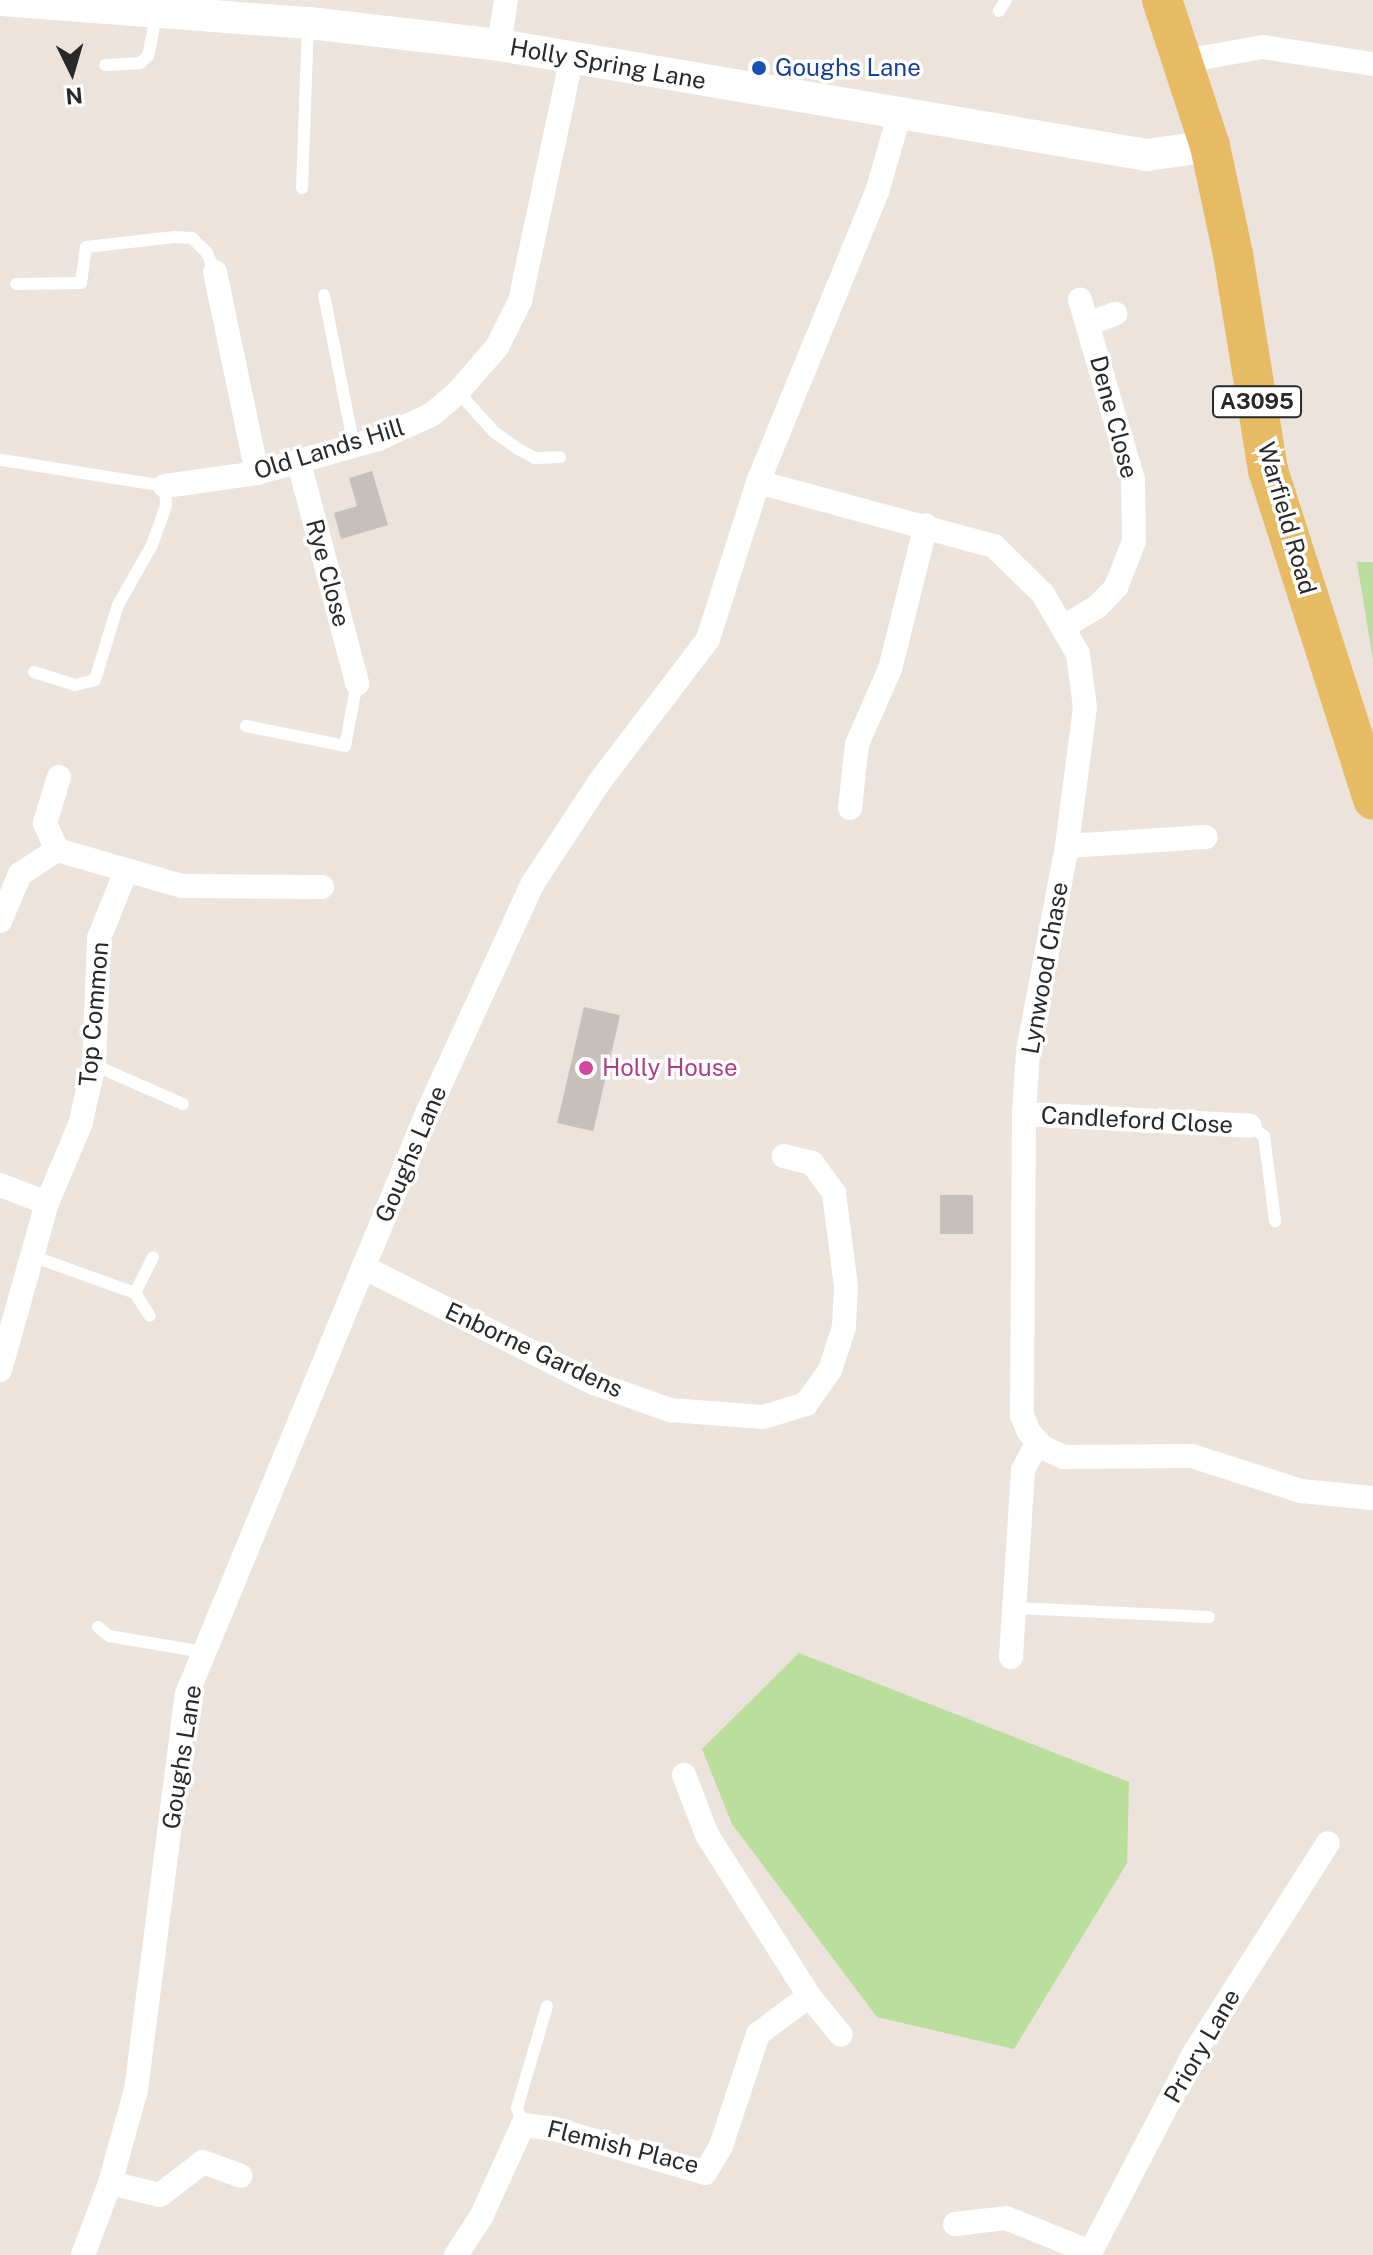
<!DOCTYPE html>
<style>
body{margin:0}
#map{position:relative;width:1373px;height:2255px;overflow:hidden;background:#ebe3dc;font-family:"Public Sans",sans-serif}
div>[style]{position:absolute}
.green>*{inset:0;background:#bade9c}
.building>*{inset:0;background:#c6c0bb;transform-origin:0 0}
.service>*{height:12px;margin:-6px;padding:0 6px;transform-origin:6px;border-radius:6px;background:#fff}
.minor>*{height:24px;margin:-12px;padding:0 12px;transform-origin:12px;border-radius:12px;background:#fff}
.tertiary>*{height:32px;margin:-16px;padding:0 16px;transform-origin:16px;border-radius:16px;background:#fff}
.primary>*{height:40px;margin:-20px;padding:0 20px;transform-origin:20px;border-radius:20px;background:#e7ba64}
.dots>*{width:22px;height:22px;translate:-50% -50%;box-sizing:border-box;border:4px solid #fff;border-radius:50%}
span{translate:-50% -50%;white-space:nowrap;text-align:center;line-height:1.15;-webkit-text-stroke:7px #fff;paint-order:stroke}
.shield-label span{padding:2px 6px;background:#fff;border:2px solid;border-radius:6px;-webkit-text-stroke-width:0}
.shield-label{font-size:22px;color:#292929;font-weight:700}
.street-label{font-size:24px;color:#292929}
.transit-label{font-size:24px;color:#164399}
.left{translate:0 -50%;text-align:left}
.hotel-label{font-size:24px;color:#b23c85}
.north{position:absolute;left:32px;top:32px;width:80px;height:80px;-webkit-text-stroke:6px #fff;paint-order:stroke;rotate:175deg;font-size:22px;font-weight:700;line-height:32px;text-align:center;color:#292929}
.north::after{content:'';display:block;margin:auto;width:28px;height:36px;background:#292929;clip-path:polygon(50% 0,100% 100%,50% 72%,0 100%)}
</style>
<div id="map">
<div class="green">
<div style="clip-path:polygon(1357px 562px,1373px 562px,1373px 660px)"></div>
<div style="clip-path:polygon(799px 1653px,1129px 1782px,1127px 1863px,1014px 2049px,877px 2017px,732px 1824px,702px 1749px)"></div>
</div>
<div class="building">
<div style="clip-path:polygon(372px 471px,388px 525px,341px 539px,334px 513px,357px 506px,349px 478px)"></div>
<div style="left:584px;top:1007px;width:37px;height:119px;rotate:13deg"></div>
<div style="left:973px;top:1195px;width:39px;height:33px;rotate:90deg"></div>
</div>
<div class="service">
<div style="left:999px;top:11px;width:13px;rotate:-58deg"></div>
<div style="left:105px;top:65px;width:35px;rotate:-3deg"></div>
<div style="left:140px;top:63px;width:11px;rotate:-41deg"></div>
<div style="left:148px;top:56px;width:45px;rotate:-78.4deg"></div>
<div style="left:302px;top:188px;width:162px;rotate:-87.9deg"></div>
<div style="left:16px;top:284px;width:65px;rotate:-0.9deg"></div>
<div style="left:81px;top:283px;width:36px;rotate:-82deg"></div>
<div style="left:86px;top:247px;width:89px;rotate:-6.5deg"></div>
<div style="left:174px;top:237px;width:18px;rotate:3deg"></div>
<div style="left:192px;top:238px;width:21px;rotate:45deg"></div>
<div style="left:207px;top:253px;width:21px;rotate:67deg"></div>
<div style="left:324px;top:295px;width:154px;rotate:78.8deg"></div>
<div style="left:458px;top:392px;width:54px;rotate:48deg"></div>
<div style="left:494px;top:432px;width:29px;rotate:35deg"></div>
<div style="left:518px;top:449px;width:19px;rotate:28deg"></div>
<div style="left:535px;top:458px;width:25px;rotate:-2deg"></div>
<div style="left:2px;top:460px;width:165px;rotate:9.1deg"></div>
<div style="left:165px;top:486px;width:20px;rotate:87deg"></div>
<div style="left:166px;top:506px;width:41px;rotate:109.7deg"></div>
<div style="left:152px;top:545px;width:69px;rotate:119.5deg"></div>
<div style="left:118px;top:605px;width:78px;rotate:107deg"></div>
<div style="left:95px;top:680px;width:21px;rotate:166deg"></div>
<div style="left:75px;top:685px;width:43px;rotate:-162.4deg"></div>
<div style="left:246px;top:726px;width:101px;rotate:11.4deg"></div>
<div style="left:345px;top:746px;width:64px;rotate:-79.2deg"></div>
<div style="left:94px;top:1065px;width:97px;rotate:23.7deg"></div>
<div style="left:1250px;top:1126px;width:17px;rotate:36deg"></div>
<div style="left:1264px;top:1136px;width:86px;rotate:82.6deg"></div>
<div style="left:32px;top:1256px;width:109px;rotate:19.8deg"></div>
<div style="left:135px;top:1293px;width:27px;rotate:57deg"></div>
<div style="left:135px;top:1293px;width:40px;rotate:-63.4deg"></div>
<div style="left:1017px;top:1608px;width:192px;rotate:2.7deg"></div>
<div style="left:98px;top:1627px;width:14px;rotate:39deg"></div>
<div style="left:109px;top:1636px;width:96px;rotate:9.6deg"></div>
<div style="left:523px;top:2125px;width:18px;rotate:-109deg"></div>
<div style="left:517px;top:2108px;width:106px;rotate:-73.6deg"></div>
</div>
<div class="minor">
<div style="left:499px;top:45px;width:46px;rotate:-81.2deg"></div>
<div style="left:1185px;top:61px;width:79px;rotate:-10.2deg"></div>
<div style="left:1263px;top:47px;width:111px;rotate:8.8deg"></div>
<div style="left:215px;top:272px;width:205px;rotate:78.2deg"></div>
<div style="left:1090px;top:323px;width:27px;rotate:-20deg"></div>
<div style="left:299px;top:463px;width:228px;rotate:75.2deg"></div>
<div style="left:758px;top:482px;width:245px;rotate:15.2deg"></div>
<div style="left:994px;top:546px;width:69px;rotate:44.4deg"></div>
<div style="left:1043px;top:594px;width:69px;rotate:59.7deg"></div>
<div style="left:1078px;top:654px;width:53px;rotate:82.5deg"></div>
<div style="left:1085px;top:707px;width:140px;rotate:97.4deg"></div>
<div style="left:1067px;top:846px;width:209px;rotate:100.8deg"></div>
<div style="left:1028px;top:1051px;width:63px;rotate:93.6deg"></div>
<div style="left:1024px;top:1114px;width:301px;rotate:90.4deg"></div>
<div style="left:1022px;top:1415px;width:18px;rotate:68deg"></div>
<div style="left:1029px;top:1432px;width:20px;rotate:49deg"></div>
<div style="left:1042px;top:1447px;width:23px;rotate:25deg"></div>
<div style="left:1063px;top:1457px;width:129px;rotate:-0.4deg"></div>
<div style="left:1192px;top:1456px;width:114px;rotate:17.8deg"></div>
<div style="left:1301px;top:1491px;width:72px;rotate:5.6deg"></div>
<div style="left:165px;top:486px;width:93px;rotate:-8deg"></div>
<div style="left:257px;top:473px;width:126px;rotate:-15.7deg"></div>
<div style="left:378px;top:439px;width:58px;rotate:-24.4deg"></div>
<div style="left:431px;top:415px;width:35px;rotate:-40deg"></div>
<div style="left:458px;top:392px;width:60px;rotate:-49.1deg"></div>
<div style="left:497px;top:347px;width:51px;rotate:-63.4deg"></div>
<div style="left:520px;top:301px;width:250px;rotate:-78deg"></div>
<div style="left:1065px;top:626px;width:37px;rotate:-31deg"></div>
<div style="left:1097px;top:607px;width:28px;rotate:-46deg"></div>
<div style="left:1116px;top:587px;width:49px;rotate:-68.6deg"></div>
<div style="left:1134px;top:541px;width:61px;rotate:-90.9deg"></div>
<div style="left:1133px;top:480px;width:188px;rotate:-106.4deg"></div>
<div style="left:850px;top:808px;width:64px;rotate:-83.8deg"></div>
<div style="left:857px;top:744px;width:82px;rotate:-66.3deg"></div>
<div style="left:890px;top:669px;width:148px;rotate:-76deg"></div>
<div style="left:1067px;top:846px;width:139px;rotate:-3.7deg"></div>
<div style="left:57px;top:850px;width:30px;rotate:-114deg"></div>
<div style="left:45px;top:823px;width:48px;rotate:-73.1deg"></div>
<div style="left:0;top:921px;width:51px;rotate:-66.9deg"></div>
<div style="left:20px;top:874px;width:44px;rotate:-33deg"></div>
<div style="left:57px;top:850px;width:130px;rotate:16.1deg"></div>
<div style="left:182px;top:886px;width:140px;rotate:0.4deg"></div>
<div style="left:1024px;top:1114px;width:226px;rotate:3deg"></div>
<div style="left:0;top:1185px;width:50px;rotate:21deg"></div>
<div style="left:363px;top:1267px;width:258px;rotate:26.7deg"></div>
<div style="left:594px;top:1383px;width:81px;rotate:19.6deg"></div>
<div style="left:670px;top:1410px;width:93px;rotate:4.3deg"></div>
<div style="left:763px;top:1417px;width:45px;rotate:-16.8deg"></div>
<div style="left:806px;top:1404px;width:42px;rotate:-54.8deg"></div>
<div style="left:830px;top:1370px;width:45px;rotate:-72deg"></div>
<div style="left:844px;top:1327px;width:41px;rotate:-87.2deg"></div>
<div style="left:846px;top:1286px;width:94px;rotate:-97.4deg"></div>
<div style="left:834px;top:1193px;width:37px;rotate:-126deg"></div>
<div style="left:812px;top:1163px;width:29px;rotate:-166deg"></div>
<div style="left:0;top:1370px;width:173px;rotate:-74.3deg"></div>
<div style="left:47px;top:1203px;width:85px;rotate:-67.1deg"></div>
<div style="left:80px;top:1125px;width:62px;rotate:-76.9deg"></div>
<div style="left:94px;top:1065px;width:127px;rotate:-87.7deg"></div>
<div style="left:99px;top:938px;width:72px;rotate:-68.1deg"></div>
<div style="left:1011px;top:1657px;width:187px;rotate:-86.3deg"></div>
<div style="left:1023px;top:1470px;width:32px;rotate:-62deg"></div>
<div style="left:684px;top:1775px;width:64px;rotate:69deg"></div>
<div style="left:707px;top:1835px;width:191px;rotate:57.6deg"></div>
<div style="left:809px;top:1996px;width:50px;rotate:50.6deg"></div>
<div style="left:110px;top:2183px;width:51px;rotate:13.5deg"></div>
<div style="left:160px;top:2195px;width:54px;rotate:-37.5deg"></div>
<div style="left:203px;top:2162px;width:40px;rotate:20.2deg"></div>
<div style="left:955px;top:2224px;width:51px;rotate:-6.7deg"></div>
<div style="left:1006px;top:2218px;width:91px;rotate:22deg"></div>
<div style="left:83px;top:2255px;width:77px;rotate:-69.4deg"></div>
<div style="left:110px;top:2183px;width:97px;rotate:-74.4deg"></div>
<div style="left:136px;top:2090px;width:399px;rotate:-82.7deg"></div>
<div style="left:187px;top:1694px;width:631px;rotate:-67.54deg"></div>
<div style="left:428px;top:1111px;width:251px;rotate:-65.3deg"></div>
<div style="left:533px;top:883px;width:122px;rotate:-56.7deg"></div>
<div style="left:600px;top:781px;width:178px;rotate:-52.7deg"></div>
<div style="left:708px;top:639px;width:165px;rotate:-72.3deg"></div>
<div style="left:758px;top:482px;width:313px;rotate:-67.7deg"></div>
<div style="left:877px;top:192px;width:82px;rotate:-73.8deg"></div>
<div style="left:456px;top:2255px;width:45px;rotate:-56.7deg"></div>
<div style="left:481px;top:2217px;width:101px;rotate:-65.5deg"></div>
<div style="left:523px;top:2125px;width:31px;rotate:7deg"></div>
<div style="left:554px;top:2129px;width:157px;rotate:16.2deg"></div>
<div style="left:705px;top:2173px;width:31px;rotate:-59deg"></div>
<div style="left:721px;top:2146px;width:118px;rotate:-71.7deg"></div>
<div style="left:758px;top:2034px;width:64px;rotate:-36.7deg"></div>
<div style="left:1089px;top:2255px;width:225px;rotate:-62.5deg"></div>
<div style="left:1193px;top:2055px;width:251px;rotate:-57.5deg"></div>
</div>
<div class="tertiary">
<div style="left:1px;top:0;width:309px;rotate:4.3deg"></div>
<div style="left:309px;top:23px;width:191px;rotate:6.6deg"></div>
<div style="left:499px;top:45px;width:657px;rotate:9.63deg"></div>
<div style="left:1147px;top:155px;width:64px;rotate:-8.1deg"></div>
</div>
<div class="primary">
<div style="left:1162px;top:0;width:154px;rotate:71.8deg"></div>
<div style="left:1210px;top:146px;width:110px;rotate:78deg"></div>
<div style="left:1233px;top:254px;width:219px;rotate:80.8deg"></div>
<div style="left:1268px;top:470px;width:346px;rotate:72.3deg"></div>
</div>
<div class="dots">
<div style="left:759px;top:68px;background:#1a4fb4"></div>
<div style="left:586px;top:1068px;background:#d1479c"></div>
</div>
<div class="shield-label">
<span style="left:1257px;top:402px">A3095</span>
</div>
<div class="street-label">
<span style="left:608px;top:64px;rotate:10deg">Holly Spring Lane</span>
<span style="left:1114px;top:417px;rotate:75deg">Dene Close</span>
<span style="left:329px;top:449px;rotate:-17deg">Old Lands Hill</span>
<span style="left:1287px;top:518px;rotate:74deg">Warfield Road</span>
<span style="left:328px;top:573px;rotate:75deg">Rye Close</span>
<span style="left:1045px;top:968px;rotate:-80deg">Lynwood Chase</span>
<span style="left:94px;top:1014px;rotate:-85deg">Top Common</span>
<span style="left:1137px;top:1120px;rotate:3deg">Candleford Close</span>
<span style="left:411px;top:1154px;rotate:-67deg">Goughs Lane</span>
<span style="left:534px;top:1350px;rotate:25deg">Enborne Gardens</span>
<span style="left:182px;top:1757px;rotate:-81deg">Goughs Lane</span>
<span style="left:1202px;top:2046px;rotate:-60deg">Priory Lane</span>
<span style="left:623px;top:2147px;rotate:14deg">Flemish Place</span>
</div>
<div class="transit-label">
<span class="left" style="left:775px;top:68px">Goughs Lane</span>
</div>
<div class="hotel-label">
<span class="left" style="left:602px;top:1068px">Holly House</span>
</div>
<div class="north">N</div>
</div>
